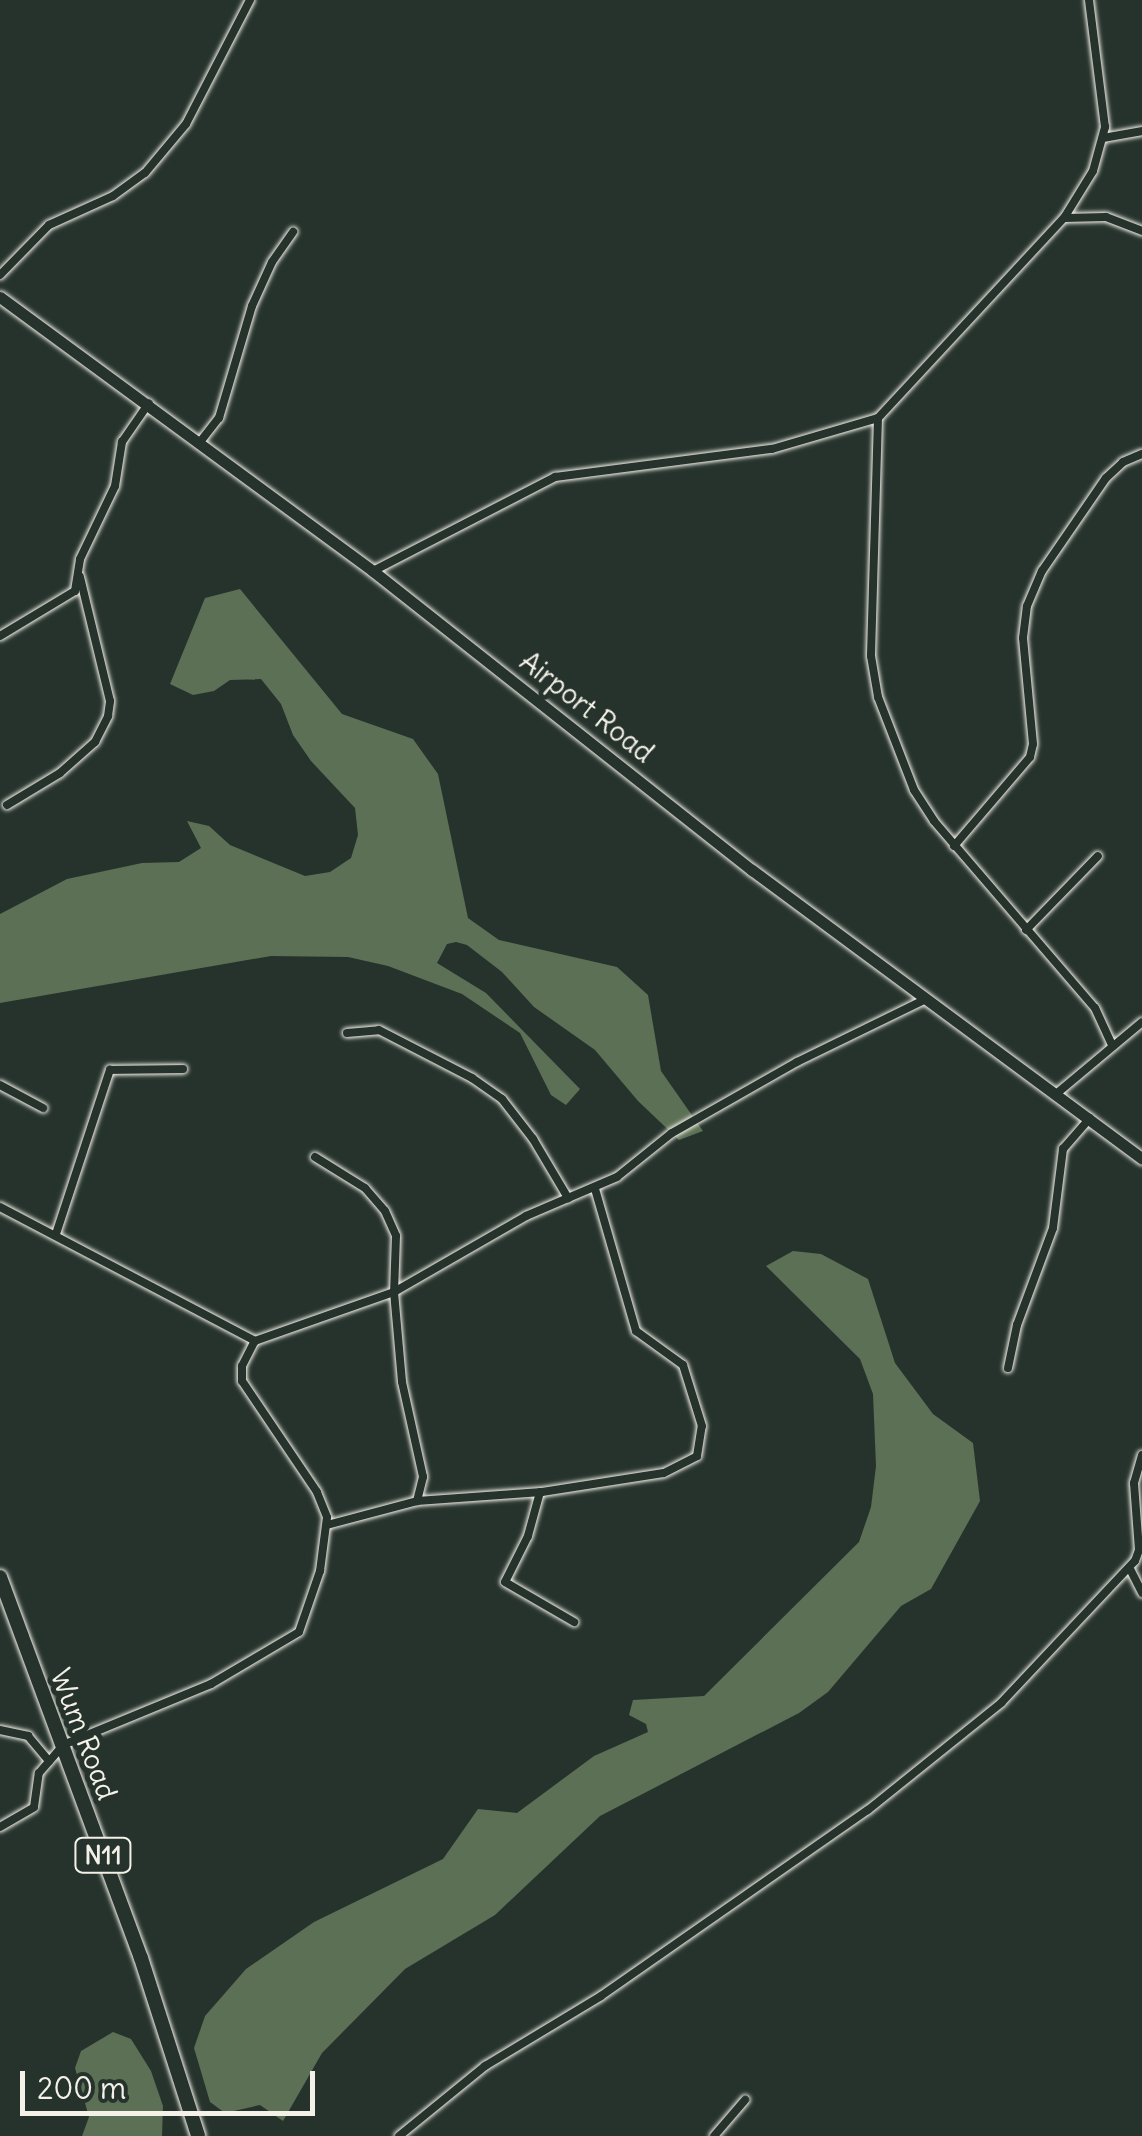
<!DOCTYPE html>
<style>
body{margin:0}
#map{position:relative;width:1142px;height:2136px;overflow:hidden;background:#26332d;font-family:Delius,sans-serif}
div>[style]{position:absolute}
.green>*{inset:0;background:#5b7054}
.roads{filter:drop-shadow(0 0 2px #f4f1e8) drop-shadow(0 0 2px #f4f1e8)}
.minor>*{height:8px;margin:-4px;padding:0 4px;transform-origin:4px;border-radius:4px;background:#26332d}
.secondary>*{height:11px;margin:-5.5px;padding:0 5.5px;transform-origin:5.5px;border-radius:5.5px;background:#26332d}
.trunk>*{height:14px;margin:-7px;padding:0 7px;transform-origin:7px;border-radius:7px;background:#26332d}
span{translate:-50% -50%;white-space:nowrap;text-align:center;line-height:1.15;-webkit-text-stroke:10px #26332d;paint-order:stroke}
.shield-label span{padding:2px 8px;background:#26332d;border:2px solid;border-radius:8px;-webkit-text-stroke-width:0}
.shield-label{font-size:25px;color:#f4f1e8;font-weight:700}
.street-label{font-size:28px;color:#f4f1e8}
.scale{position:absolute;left:20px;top:2071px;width:295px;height:45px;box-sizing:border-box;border:5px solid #f4f1e8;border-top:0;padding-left:12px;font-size:30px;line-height:35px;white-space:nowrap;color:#f4f1e8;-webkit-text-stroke:8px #26332d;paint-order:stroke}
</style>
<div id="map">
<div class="green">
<div style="clip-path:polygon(240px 589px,342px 714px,413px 739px,438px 774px,468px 918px,499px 940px,617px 967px,648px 995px,661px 1071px,703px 1131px,679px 1140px,638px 1101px,595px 1050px,534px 1007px,502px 972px,467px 945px,456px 942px,447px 944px,437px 963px,486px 993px,580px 1089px,566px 1105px,551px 1095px,520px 1033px,462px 994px,388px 966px,348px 957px,271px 956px,0 1003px,0 914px,67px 879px,142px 863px,179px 862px,201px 848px,187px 821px,209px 826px,230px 845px,305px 876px,330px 872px,351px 858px,358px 835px,355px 808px,311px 761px,293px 735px,281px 704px,261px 679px,230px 680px,214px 691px,193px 695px,170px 684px,205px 598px)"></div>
<div style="clip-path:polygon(793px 1251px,821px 1254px,868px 1279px,895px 1363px,933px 1414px,973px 1443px,980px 1501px,931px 1589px,901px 1606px,828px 1692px,799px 1713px,600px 1816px,495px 1915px,405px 1969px,322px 2053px,283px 2121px,260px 2105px,225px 2113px,210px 2102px,194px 2048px,205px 2016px,246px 1969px,314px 1922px,443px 1859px,478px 1809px,517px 1813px,594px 1756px,648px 1732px,646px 1724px,629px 1715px,633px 1700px,704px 1696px,859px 1542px,871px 1507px,876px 1466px,873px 1394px,860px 1359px,766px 1266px)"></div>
<div style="clip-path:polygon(113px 2032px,131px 2039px,151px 2071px,163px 2106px,162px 2136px,82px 2136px,89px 2117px,75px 2068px,81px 2051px)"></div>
</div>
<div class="roads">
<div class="minor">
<div style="left:1103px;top:138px;width:40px;rotate:-10deg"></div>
<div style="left:1065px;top:218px;width:41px;rotate:-1.4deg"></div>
<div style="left:1106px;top:217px;width:39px;rotate:21deg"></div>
<div style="left:0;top:275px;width:70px;rotate:-45.6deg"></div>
<div style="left:49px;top:225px;width:70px;rotate:-24.4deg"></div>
<div style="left:113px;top:196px;width:39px;rotate:-36deg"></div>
<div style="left:145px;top:173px;width:64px;rotate:-50.1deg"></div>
<div style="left:186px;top:124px;width:140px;rotate:-62.7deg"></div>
<div style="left:878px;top:418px;width:238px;rotate:91.7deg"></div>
<div style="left:871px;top:656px;width:42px;rotate:80.3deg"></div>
<div style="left:878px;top:697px;width:100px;rotate:68.8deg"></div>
<div style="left:914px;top:790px;width:37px;rotate:57deg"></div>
<div style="left:934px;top:821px;width:247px;rotate:49.3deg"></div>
<div style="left:1095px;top:1008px;width:41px;rotate:65.3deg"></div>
<div style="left:200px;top:442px;width:31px;rotate:-52deg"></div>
<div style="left:219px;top:418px;width:117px;rotate:-73.6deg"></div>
<div style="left:252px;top:306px;width:48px;rotate:-65.6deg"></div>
<div style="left:272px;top:262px;width:37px;rotate:-55deg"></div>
<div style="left:373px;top:571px;width:205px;rotate:-27.3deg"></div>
<div style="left:555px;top:477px;width:219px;rotate:-7.4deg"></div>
<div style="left:772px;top:449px;width:110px;rotate:-16.3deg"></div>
<div style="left:878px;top:418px;width:273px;rotate:-47.1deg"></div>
<div style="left:1064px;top:218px;width:55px;rotate:-58.3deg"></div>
<div style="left:1093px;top:171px;width:46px;rotate:-74.7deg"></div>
<div style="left:1105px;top:127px;width:128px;rotate:-97.2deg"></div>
<div style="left:0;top:636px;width:87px;rotate:-31deg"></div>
<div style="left:75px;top:591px;width:32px;rotate:-81deg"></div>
<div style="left:80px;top:559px;width:81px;rotate:-64.4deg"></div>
<div style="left:115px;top:486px;width:45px;rotate:-81deg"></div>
<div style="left:122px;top:442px;width:47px;rotate:-55.3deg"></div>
<div style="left:7px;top:805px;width:62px;rotate:-31.1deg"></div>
<div style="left:60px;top:773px;width:47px;rotate:-41.5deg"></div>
<div style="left:95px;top:742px;width:29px;rotate:-63deg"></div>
<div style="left:108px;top:716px;width:15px;rotate:-82deg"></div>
<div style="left:110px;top:701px;width:128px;rotate:-103.6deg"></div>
<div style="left:954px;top:846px;width:117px;rotate:-49.5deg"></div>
<div style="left:1030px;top:757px;width:13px;rotate:-77deg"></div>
<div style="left:1033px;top:744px;width:106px;rotate:-95.4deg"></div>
<div style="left:1023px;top:638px;width:32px;rotate:-83deg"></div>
<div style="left:1027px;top:606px;width:38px;rotate:-67deg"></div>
<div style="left:1042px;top:571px;width:113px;rotate:-55.5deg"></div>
<div style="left:1106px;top:478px;width:23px;rotate:-43deg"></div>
<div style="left:1123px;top:462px;width:21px;rotate:-23deg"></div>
<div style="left:1026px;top:930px;width:103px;rotate:-45.8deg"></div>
<div style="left:347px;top:1033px;width:32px;rotate:-5deg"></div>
<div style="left:379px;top:1030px;width:105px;rotate:27.3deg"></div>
<div style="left:472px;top:1078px;width:37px;rotate:35deg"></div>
<div style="left:502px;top:1099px;width:51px;rotate:52.2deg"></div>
<div style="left:533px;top:1139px;width:69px;rotate:59.3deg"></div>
<div style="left:0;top:1085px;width:49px;rotate:28.1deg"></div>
<div style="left:1056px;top:1094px;width:112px;rotate:-39.9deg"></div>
<div style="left:315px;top:1157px;width:59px;rotate:31.8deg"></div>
<div style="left:365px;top:1188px;width:30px;rotate:49deg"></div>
<div style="left:385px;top:1211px;width:27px;rotate:66deg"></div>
<div style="left:396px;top:1236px;width:56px;rotate:92deg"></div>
<div style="left:394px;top:1292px;width:90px;rotate:84.9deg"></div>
<div style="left:402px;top:1382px;width:97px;rotate:77.5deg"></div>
<div style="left:423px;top:1477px;width:25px;rotate:104deg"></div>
<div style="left:0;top:1207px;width:288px;rotate:27.7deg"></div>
<div style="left:56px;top:1234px;width:173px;rotate:-71.8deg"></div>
<div style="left:110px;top:1070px;width:73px;rotate:-0.8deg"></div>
<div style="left:1008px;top:1368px;width:44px;rotate:-78.2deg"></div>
<div style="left:1017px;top:1325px;width:103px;rotate:-69.6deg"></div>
<div style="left:1053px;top:1228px;width:80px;rotate:-82.8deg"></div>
<div style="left:1063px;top:1149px;width:41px;rotate:-48.9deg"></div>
<div style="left:540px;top:1492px;width:46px;rotate:105.3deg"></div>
<div style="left:528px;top:1536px;width:51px;rotate:116.6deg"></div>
<div style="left:505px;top:1582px;width:80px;rotate:30.1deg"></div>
<div style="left:327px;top:1525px;width:93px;rotate:-14.9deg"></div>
<div style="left:417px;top:1501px;width:125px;rotate:-4.1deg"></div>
<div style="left:542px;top:1492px;width:123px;rotate:-8.9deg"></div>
<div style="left:664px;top:1473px;width:37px;rotate:-27deg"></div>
<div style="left:697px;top:1456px;width:30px;rotate:-81deg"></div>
<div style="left:702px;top:1426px;width:64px;rotate:-107.3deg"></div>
<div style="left:683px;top:1365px;width:58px;rotate:-144.1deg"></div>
<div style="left:636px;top:1331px;width:148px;rotate:-106.1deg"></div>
<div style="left:1130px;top:1569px;width:27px;rotate:63deg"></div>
<div style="left:0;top:1730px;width:29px;rotate:12deg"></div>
<div style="left:28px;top:1736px;width:33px;rotate:50deg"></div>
<div style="left:0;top:1827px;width:39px;rotate:-30deg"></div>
<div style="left:34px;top:1807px;width:34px;rotate:-82deg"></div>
<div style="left:39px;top:1773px;width:37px;rotate:-49deg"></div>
<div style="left:63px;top:1745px;width:160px;rotate:-22.4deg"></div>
<div style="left:211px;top:1684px;width:102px;rotate:-30.6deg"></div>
<div style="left:299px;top:1632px;width:65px;rotate:-71deg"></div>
<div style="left:320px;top:1571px;width:54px;rotate:-82.6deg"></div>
<div style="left:327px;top:1517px;width:27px;rotate:-112deg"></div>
<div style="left:317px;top:1492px;width:134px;rotate:-124deg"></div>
<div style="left:242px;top:1381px;width:15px;rotate:-90deg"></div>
<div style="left:242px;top:1366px;width:28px;rotate:-63deg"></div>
<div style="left:255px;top:1341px;width:147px;rotate:-19.4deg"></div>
<div style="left:394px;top:1292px;width:152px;rotate:-29.9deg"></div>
<div style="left:526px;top:1216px;width:99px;rotate:-23.2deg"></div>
<div style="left:617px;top:1177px;width:70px;rotate:-38.7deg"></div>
<div style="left:672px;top:1133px;width:144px;rotate:-29.6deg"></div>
<div style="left:797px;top:1062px;width:141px;rotate:-26deg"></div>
<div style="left:399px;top:2136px;width:111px;rotate:-39.1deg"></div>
<div style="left:485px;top:2066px;width:135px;rotate:-31.1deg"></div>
<div style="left:601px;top:1996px;width:325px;rotate:-34.9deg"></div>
<div style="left:868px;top:1810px;width:171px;rotate:-38.8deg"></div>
<div style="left:1001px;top:1703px;width:195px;rotate:-46.7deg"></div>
<div style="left:1135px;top:1561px;width:12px;rotate:-70deg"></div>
<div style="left:1139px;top:1550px;width:67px;rotate:-94.3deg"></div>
<div style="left:1134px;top:1483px;width:29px;rotate:-74deg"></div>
<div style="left:714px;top:2136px;width:48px;rotate:-49.3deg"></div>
</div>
<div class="secondary">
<div style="left:0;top:297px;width:463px;rotate:36.3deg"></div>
<div style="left:373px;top:571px;width:483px;rotate:38.3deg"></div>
<div style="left:752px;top:870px;width:485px;rotate:36.5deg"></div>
</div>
<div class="trunk">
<div style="left:0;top:1577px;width:406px;rotate:69.7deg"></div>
<div style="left:141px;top:1958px;width:187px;rotate:72.2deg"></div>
</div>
</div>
<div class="shield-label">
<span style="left:103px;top:1855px">N11</span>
</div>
<div class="street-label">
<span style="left:587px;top:707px;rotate:38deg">Airport Road</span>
<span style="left:84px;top:1734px;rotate:69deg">Wum Road</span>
</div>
<div class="scale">200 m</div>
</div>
